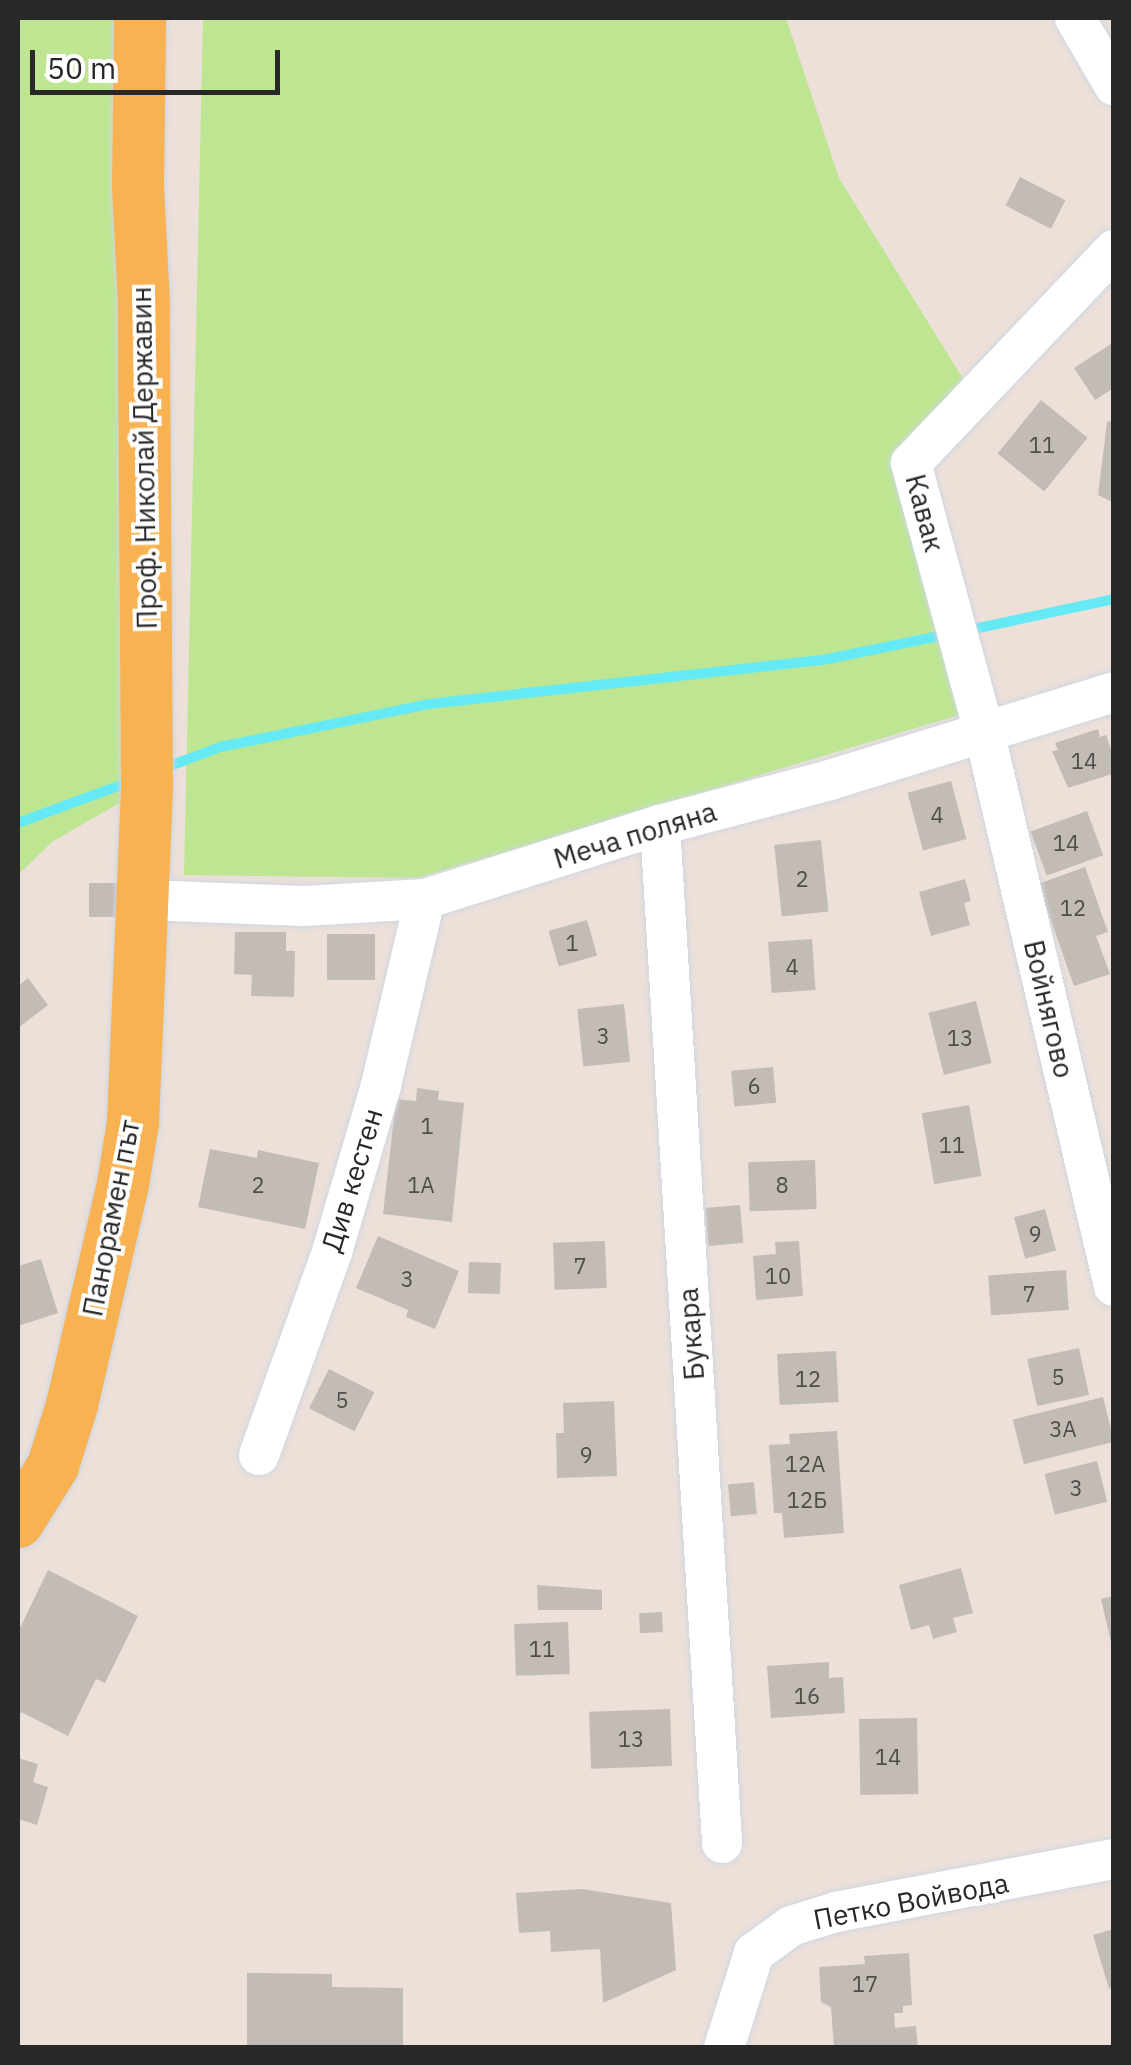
<!DOCTYPE html>
<meta charset="utf-8">
<style>
body{margin:0}
#map{position:relative;width:1131px;height:2065px;overflow:hidden;background:#ece0d9;font-family:"IBM Plex Sans",sans-serif}
div>[style]{position:absolute}
.green>*{inset:0;background:#bee692}
.stream>*{height:10px;margin:-5px;padding:0 5px;transform-origin:5px;border-radius:5px;background:#65eaf5}
.building>*{inset:0;background:#c3bcb5;transform-origin:0 0}
.roads{filter:drop-shadow(0 0 2px #ced6e3) drop-shadow(0 0 2px #ced6e3)}
.minor>*{height:40px;margin:-20px;padding:0 20px;transform-origin:20px;border-radius:20px;background:#fff}
.major>*{height:52px;margin:-26px;padding:0 26px;transform-origin:26px;border-radius:26px;background:#f8b252}
span{translate:-50% -50%;white-space:nowrap;text-align:center;line-height:1.15;-webkit-text-stroke:8px #fff;paint-order:stroke}
.number-label{font-size:22px;color:#4f4d4b}
.number-label span{-webkit-text-stroke-width:0}
.street-label{font-size:28px;color:#282828}
.frame{position:absolute;inset:0;border:20px solid #282828;pointer-events:none}
.scale{position:absolute;left:30px;top:50px;width:250px;height:45px;box-sizing:border-box;border:5px solid #282828;border-top:0;padding-left:12px;font-size:30px;line-height:35px;white-space:nowrap;color:#282828;-webkit-text-stroke:8px #fff;paint-order:stroke}
</style>
<div id="map">
<div class="green">
<div style="clip-path:polygon(18px 18px,138px 18px,135px 794px,52px 842px,18px 875px)"></div>
<div style="clip-path:polygon(203px 18px,786px 18px,839px 178px,973px 395px,901px 470px,959px 715px,418px 878px,184px 875px)"></div>
</div>
<div class="stream">
<div style="left:964px;top:631px;width:153px;rotate:-12deg"></div>
<div style="left:167px;top:767px;width:57px;rotate:-20.7deg"></div>
<div style="left:220px;top:747px;width:213px;rotate:-11.6deg"></div>
<div style="left:429px;top:704px;width:396px;rotate:-6.4deg"></div>
<div style="left:823px;top:660px;width:128px;rotate:-11.7deg"></div>
<div style="left:18px;top:823px;width:110px;rotate:-20.3deg"></div>
</div>
<div class="building">
<div style="left:1020px;top:177px;width:51px;height:32px;rotate:27deg"></div>
<div style="clip-path:polygon(1114px 342px,1114px 388px,1095px 400px,1074px 368px)"></div>
<div style="left:1041px;top:400px;width:60px;height:69px;rotate:39deg"></div>
<div style="clip-path:polygon(1114px 420px,1114px 503px,1098px 495px,1107px 422px)"></div>
<div style="clip-path:polygon(1098px 729px,1100px 737px,1106px 735px,1114px 758px,1112px 774px,1068px 788px,1052px 751px,1058px 750px,1055px 743px)"></div>
<div style="left:951px;top:781px;width:60px;height:45px;rotate:75deg"></div>
<div style="left:1087px;top:811px;width:47px;height:60px;rotate:70deg"></div>
<div style="left:821px;top:840px;width:72px;height:47px;rotate:84deg"></div>
<div style="clip-path:polygon(1085px 867px,1108px 932px,1096px 936px,1110px 974px,1074px 986px,1038px 884px)"></div>
<div style="clip-path:polygon(965px 879px,971px 901px,964px 903px,970px 925px,931px 936px,919px 892px)"></div>
<div style="left:89px;top:883px;width:34px;height:34px"></div>
<div style="left:587px;top:920px;width:37px;height:40px;rotate:74deg"></div>
<div style="clip-path:polygon(235px 932px,286px 932px,286px 951px,295px 951px,294px 997px,251px 996px,252px 975px,234px 974px)"></div>
<div style="left:327px;top:934px;width:48px;height:46px"></div>
<div style="left:812px;top:939px;width:51px;height:44px;rotate:86deg"></div>
<div style="clip-path:polygon(28px 978px,48px 1005px,18px 1028px,18px 986px)"></div>
<div style="left:976px;top:1001px;width:64px;height:49px;rotate:76deg"></div>
<div style="left:624px;top:1004px;width:58px;height:47px;rotate:84deg"></div>
<div style="left:773px;top:1067px;width:36px;height:42px;rotate:85deg"></div>
<div style="clip-path:polygon(417px 1088px,439px 1091px,438px 1100px,464px 1103px,452px 1222px,383px 1214px,396px 1099px,416px 1101px)"></div>
<div style="left:969px;top:1105px;width:72px;height:48px;rotate:80deg"></div>
<div style="clip-path:polygon(210px 1149px,257px 1158px,258px 1150px,319px 1163px,305px 1229px,198px 1207px)"></div>
<div style="left:815px;top:1160px;width:49px;height:67px;rotate:88deg"></div>
<div style="left:740px;top:1205px;width:38px;height:35px;rotate:85deg"></div>
<div style="left:1045px;top:1209px;width:43px;height:32px;rotate:75deg"></div>
<div style="clip-path:polygon(378px 1236px,459px 1271px,435px 1329px,406px 1317px,408px 1310px,356px 1288px)"></div>
<div style="left:605px;top:1241px;width:47px;height:52px;rotate:88deg"></div>
<div style="clip-path:polygon(799px 1241px,803px 1296px,756px 1300px,753px 1256px,776px 1254px,775px 1242px)"></div>
<div style="clip-path:polygon(41px 1259px,58px 1313px,18px 1326px,18px 1266px)"></div>
<div style="left:469px;top:1262px;width:32px;height:31px;rotate:2deg"></div>
<div style="left:1066px;top:1270px;width:40px;height:78px;rotate:86deg"></div>
<div style="left:1079px;top:1348px;width:48px;height:53px;rotate:78deg"></div>
<div style="left:836px;top:1351px;width:51px;height:59px;rotate:87deg"></div>
<div style="left:329px;top:1369px;width:51px;height:44px;rotate:27deg"></div>
<div style="left:1103px;top:1397px;width:46px;height:93px;rotate:76deg"></div>
<div style="clip-path:polygon(614px 1401px,617px 1476px,557px 1478px,556px 1433px,564px 1433px,563px 1403px)"></div>
<div style="clip-path:polygon(837px 1431px,844px 1533px,784px 1538px,782px 1513px,774px 1513px,769px 1445px,790px 1444px,789px 1434px)"></div>
<div style="left:1097px;top:1461px;width:42px;height:54px;rotate:76deg"></div>
<div style="left:754px;top:1482px;width:32px;height:26px;rotate:85deg"></div>
<div style="clip-path:polygon(961px 1568px,973px 1613px,953px 1618px,957px 1632px,933px 1639px,929px 1625px,911px 1630px,899px 1585px)"></div>
<div style="clip-path:polygon(48px 1570px,138px 1616px,105px 1683px,96px 1679px,68px 1736px,21px 1712px,18px 1718px,18px 1632px)"></div>
<div style="clip-path:polygon(537px 1585px,602px 1590px,602px 1610px,538px 1610px)"></div>
<div style="clip-path:polygon(1114px 1596px,1114px 1647px,1112px 1647px,1101px 1599px)"></div>
<div style="left:662px;top:1612px;width:20px;height:23px;rotate:87deg"></div>
<div style="left:568px;top:1622px;width:52px;height:54px;rotate:88deg"></div>
<div style="clip-path:polygon(829px 1662px,829px 1678px,843px 1677px,845px 1713px,771px 1718px,767px 1666px)"></div>
<div style="left:670px;top:1709px;width:57px;height:81px;rotate:88deg"></div>
<div style="left:917px;top:1718px;width:76px;height:58px;rotate:89deg"></div>
<div style="clip-path:polygon(18px 1758px,38px 1764px,33px 1782px,48px 1787px,37px 1825px,18px 1819px)"></div>
<div style="clip-path:polygon(582px 1889px,671px 1903px,676px 1970px,603px 2003px,600px 1949px,551px 1952px,550px 1931px,519px 1933px,516px 1893px)"></div>
<div style="clip-path:polygon(1114px 1929px,1114px 1987px,1109px 1989px,1093px 1935px)"></div>
<div style="clip-path:polygon(909px 1953px,912px 2005px,903px 2006px,903px 2013px,894px 2013px,895px 2028px,916px 2026px,918px 2048px,834px 2048px,831px 2007px,821px 2002px,819px 1967px,865px 1964px,864px 1956px)"></div>
<div style="clip-path:polygon(247px 1973px,332px 1974px,332px 1987px,403px 1988px,403px 2048px,247px 2048px)"></div>
</div>
<div class="roads">
<div class="minor">
<div style="left:1075px;top:18px;width:78px;rotate:59.8deg"></div>
<div style="left:1114px;top:250px;width:294px;rotate:133.6deg"></div>
<div style="left:911px;top:463px;width:278px;rotate:74.8deg"></div>
<div style="left:984px;top:731px;width:570px;rotate:76.82deg"></div>
<div style="left:660px;top:825px;width:1020px;rotate:86.51deg"></div>
<div style="left:145px;top:900px;width:159px;rotate:2.2deg"></div>
<div style="left:304px;top:906px;width:121px;rotate:-3.3deg"></div>
<div style="left:425px;top:899px;width:246px;rotate:-17.5deg"></div>
<div style="left:660px;top:825px;width:176px;rotate:-14.8deg"></div>
<div style="left:830px;top:780px;width:297px;rotate:-17.2deg"></div>
<div style="left:259px;top:1455px;width:216px;rotate:-70.2deg"></div>
<div style="left:332px;top:1252px;width:174px;rotate:-73.6deg"></div>
<div style="left:381px;top:1085px;width:191px;rotate:-76.7deg"></div>
<div style="left:724px;top:2048px;width:100px;rotate:-72.5deg"></div>
<div style="left:754px;top:1953px;width:46px;rotate:-36.1deg"></div>
<div style="left:791px;top:1926px;width:47px;rotate:-17.3deg"></div>
<div style="left:836px;top:1912px;width:283px;rotate:-10.8deg"></div>
</div>
<div class="major">
<div style="left:18px;top:1522px;width:66px;rotate:-58deg"></div>
<div style="left:53px;top:1466px;width:64px;rotate:-72.7deg"></div>
<div style="left:72px;top:1405px;width:227px;rotate:-77deg"></div>
<div style="left:123px;top:1184px;width:62px;rotate:-80.7deg"></div>
<div style="left:133px;top:1123px;width:340px;rotate:-87.6deg"></div>
<div style="left:147px;top:783px;width:478px;rotate:-90.4deg"></div>
<div style="left:144px;top:305px;width:118px;rotate:-92.9deg"></div>
<div style="left:138px;top:187px;width:169px;rotate:-89.3deg"></div>
</div>
</div>
<div class="number-label">
<span style="left:1042px;top:445px">11</span>
<span style="left:1084px;top:761px">14</span>
<span style="left:937px;top:815px">4</span>
<span style="left:1066px;top:843px">14</span>
<span style="left:802px;top:879px">2</span>
<span style="left:1073px;top:908px">12</span>
<span style="left:572px;top:943px">1</span>
<span style="left:792px;top:967px">4</span>
<span style="left:603px;top:1036px">3</span>
<span style="left:960px;top:1038px">13</span>
<span style="left:754px;top:1086px">6</span>
<span style="left:427px;top:1126px">1</span>
<span style="left:952px;top:1145px">11</span>
<span style="left:258px;top:1185px">2</span>
<span style="left:421px;top:1185px">1А</span>
<span style="left:782px;top:1185px">8</span>
<span style="left:1035px;top:1234px">9</span>
<span style="left:580px;top:1266px">7</span>
<span style="left:778px;top:1276px">10</span>
<span style="left:407px;top:1279px">3</span>
<span style="left:1029px;top:1294px">7</span>
<span style="left:1058px;top:1377px">5</span>
<span style="left:808px;top:1379px">12</span>
<span style="left:342px;top:1400px">5</span>
<span style="left:1063px;top:1429px">3А</span>
<span style="left:586px;top:1455px">9</span>
<span style="left:805px;top:1464px">12А</span>
<span style="left:1076px;top:1488px">3</span>
<span style="left:807px;top:1500px">12Б</span>
<span style="left:542px;top:1649px">11</span>
<span style="left:807px;top:1696px">16</span>
<span style="left:631px;top:1739px">13</span>
<span style="left:888px;top:1757px">14</span>
<span style="left:865px;top:1984px">17</span>
</div>
<div class="street-label">
<span style="left:144px;top:458px;rotate:-91deg">Проф. Николай Державин</span>
<span style="left:925px;top:513px;rotate:75deg">Кавак</span>
<span style="left:635px;top:835px;rotate:-17deg">Меча поляна</span>
<span style="left:1049px;top:1009px;rotate:77deg">Войнягово</span>
<span style="left:352px;top:1180px;rotate:-73deg">Див кестен</span>
<span style="left:111px;top:1218px;rotate:-79deg">Панорамен път</span>
<span style="left:691px;top:1334px;rotate:-94deg">Букара</span>
<span style="left:911px;top:1901px;rotate:-11deg">Петко Войвода</span>
</div>
<div class="frame"></div>
<div class="scale">50 m</div>
</div>
